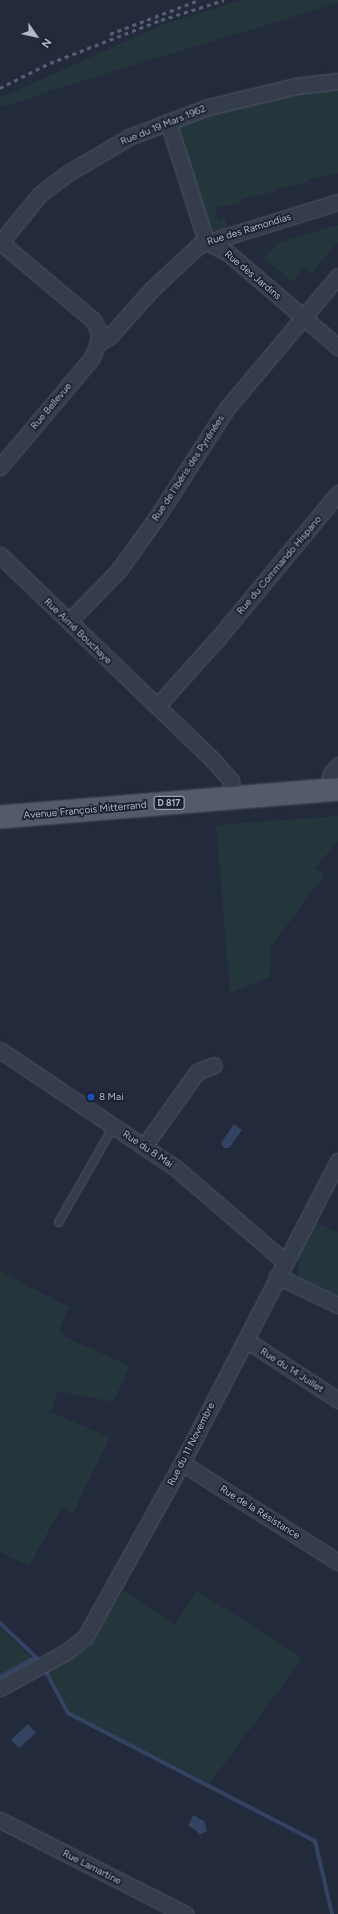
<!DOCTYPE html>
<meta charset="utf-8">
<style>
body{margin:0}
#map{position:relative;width:338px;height:1914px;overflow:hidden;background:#222a3b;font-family:Figtree,sans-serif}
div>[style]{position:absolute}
.green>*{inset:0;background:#24363c}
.water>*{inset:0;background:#354362;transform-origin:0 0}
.stream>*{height:4px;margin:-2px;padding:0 2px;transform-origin:2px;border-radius:2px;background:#354362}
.roads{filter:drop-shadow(0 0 1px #515766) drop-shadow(0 0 1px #515766)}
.lane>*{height:7px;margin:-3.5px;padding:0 3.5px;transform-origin:3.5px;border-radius:3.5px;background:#353c4b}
.street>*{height:15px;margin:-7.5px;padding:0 7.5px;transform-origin:7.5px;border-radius:7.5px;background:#353c4b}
.primary>*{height:22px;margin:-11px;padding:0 11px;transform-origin:11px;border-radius:11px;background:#535b6b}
.rail>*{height:3px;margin-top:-1.5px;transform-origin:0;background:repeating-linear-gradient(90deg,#575f72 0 4px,transparent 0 8px)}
.dots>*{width:11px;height:11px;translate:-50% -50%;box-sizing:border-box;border:2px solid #1b2130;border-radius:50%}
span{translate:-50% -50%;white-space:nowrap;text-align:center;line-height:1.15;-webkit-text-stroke:3.5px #1b2130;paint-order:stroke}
.shield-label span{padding:1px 3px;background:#1b2130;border:1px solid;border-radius:3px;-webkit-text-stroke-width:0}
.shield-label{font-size:9px;color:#b1b7c7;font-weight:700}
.street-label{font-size:10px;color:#b1b7c7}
.poi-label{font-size:10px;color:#b1b7c7}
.left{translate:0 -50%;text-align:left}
.north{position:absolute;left:16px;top:16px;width:40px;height:40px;-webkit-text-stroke:3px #1b2130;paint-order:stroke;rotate:124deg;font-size:11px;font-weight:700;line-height:16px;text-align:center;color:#b1b7c7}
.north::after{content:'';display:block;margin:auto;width:14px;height:18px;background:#b1b7c7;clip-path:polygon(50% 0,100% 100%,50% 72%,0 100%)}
</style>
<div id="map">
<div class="green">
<div style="clip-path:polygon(240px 0,338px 0,338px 3px,59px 88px,4px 107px,0 104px,0 98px,162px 25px)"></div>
<div style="clip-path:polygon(338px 86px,338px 173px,310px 179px,310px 181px,291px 187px,290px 185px,276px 189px,276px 191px,242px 199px,242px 202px,223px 207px,222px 205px,215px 207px,218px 220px,225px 218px,228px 228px,218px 231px,211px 229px,180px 140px,178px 130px,183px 123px,248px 101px)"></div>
<div style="clip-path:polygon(338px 225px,338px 242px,312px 273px,303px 269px,293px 282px,264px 258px,277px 243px)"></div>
<div style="clip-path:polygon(338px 816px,338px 841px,315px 868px,325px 874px,271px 947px,270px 977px,230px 993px,216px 825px)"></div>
<div style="clip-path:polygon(316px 1223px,338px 1232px,338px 1295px,299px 1277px,298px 1256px)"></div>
<div style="clip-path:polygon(0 1271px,69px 1307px,59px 1329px,65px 1337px,130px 1366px,113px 1402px,58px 1391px,50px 1412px,110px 1437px,73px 1513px,62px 1507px,29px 1566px,0 1552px)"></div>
<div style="clip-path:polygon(123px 1590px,175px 1624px,196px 1590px,303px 1658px,210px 1783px,68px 1713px,46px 1672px,88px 1649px)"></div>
<div style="clip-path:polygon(0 1627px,34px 1661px,0 1679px)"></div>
</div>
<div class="water">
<div style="clip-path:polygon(234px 1124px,242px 1130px,229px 1148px,224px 1148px,221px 1143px)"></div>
<div style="left:28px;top:1724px;width:12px;height:23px;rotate:48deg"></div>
<div style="clip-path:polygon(193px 1815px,204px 1821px,207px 1831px,199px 1835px,197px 1831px,188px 1826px)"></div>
</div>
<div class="stream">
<div style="left:0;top:1623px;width:52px;rotate:43.5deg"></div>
<div style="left:46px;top:1672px;width:47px;rotate:61.8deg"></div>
<div style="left:68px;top:1713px;width:278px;rotate:27.4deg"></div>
<div style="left:315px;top:1841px;width:75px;rotate:76.9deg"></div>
<div style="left:0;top:1677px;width:41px;rotate:-29.1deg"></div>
</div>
<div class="roads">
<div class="lane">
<div style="left:58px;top:1222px;width:111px;rotate:-60.2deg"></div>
</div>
<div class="street">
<div style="left:168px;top:122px;width:125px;rotate:72.3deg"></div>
<div style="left:206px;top:241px;width:25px;rotate:29deg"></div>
<div style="left:228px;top:253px;width:145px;rotate:40.5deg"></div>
<div style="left:0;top:243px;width:63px;rotate:-50.8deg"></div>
<div style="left:40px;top:194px;width:35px;rotate:-37deg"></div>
<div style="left:68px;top:173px;width:71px;rotate:-30.5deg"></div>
<div style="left:129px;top:137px;width:85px;rotate:-20.8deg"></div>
<div style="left:208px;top:107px;width:90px;rotate:-13.4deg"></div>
<div style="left:296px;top:86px;width:42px;rotate:-6.8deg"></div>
<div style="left:98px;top:343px;width:13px;rotate:-29deg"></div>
<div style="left:109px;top:337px;width:64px;rotate:-48.1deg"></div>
<div style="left:152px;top:289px;width:64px;rotate:-43.1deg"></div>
<div style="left:199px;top:245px;width:145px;rotate:-17.2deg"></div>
<div style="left:0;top:467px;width:141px;rotate:-49.9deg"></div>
<div style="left:91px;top:359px;width:17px;rotate:-66deg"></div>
<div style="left:98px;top:343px;width:12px;rotate:-85deg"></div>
<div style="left:99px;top:331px;width:13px;rotate:-119deg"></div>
<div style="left:93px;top:320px;width:121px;rotate:-140deg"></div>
<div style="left:0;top:555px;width:296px;rotate:43.9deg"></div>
<div style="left:213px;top:760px;width:28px;rotate:49deg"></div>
<div style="left:231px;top:781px;width:17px;rotate:83deg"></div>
<div style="left:69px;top:621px;width:70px;rotate:-45.6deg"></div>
<div style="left:118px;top:571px;width:67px;rotate:-54.2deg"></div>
<div style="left:157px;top:517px;width:130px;rotate:-57.3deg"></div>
<div style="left:227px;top:408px;width:172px;rotate:-49.9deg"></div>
<div style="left:157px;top:706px;width:93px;rotate:-48.1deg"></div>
<div style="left:219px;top:637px;width:187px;rotate:-50.4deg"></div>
<div style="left:330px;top:775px;width:13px;rotate:-51deg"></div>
<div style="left:0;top:1050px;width:213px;rotate:33.9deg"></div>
<div style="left:177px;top:1169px;width:143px;rotate:40.7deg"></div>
<div style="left:144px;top:1146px;width:91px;rotate:-54.4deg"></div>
<div style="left:197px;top:1072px;width:18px;rotate:-22deg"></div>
<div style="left:277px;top:1276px;width:68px;rotate:25.4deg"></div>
<div style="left:246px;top:1340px;width:110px;rotate:33.1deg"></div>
<div style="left:182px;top:1463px;width:185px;rotate:32.4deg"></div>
<div style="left:0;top:1688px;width:75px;rotate:-28.6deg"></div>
<div style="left:66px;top:1652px;width:24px;rotate:-38deg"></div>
<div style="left:85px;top:1637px;width:199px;rotate:-60.9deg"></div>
<div style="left:182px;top:1463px;width:340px;rotate:-62.7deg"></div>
<div style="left:0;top:1820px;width:208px;rotate:26.9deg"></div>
</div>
<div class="primary">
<div style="left:0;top:817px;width:339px;rotate:-4.7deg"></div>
</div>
</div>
<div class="rail">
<div style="left:110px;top:34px;width:95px;rotate:-20.9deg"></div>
<div style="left:0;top:88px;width:56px;rotate:-26.6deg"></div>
<div style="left:50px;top:63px;width:119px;rotate:-21.2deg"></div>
<div style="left:161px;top:20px;width:66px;rotate:-17.6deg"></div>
</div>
<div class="dots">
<div style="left:91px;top:1097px;background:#1a4fb4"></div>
</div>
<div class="shield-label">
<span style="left:169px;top:803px">D 817</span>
</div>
<div class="street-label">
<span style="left:163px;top:125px;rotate:-22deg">Rue du 19 Mars 1962</span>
<span style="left:249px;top:229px;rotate:-17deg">Rue des Ramondias</span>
<span style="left:253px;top:275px;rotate:40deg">Rue des Jardins</span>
<span style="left:51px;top:406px;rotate:-50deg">Rue Bellevue</span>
<span style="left:188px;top:468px;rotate:-57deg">Rue de l'Ibéris des Pyrénées</span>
<span style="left:279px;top:565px;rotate:-50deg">Rue du Commando Hispano</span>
<span style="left:78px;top:631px;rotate:44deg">Rue Aimé Bouchaye</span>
<span style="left:85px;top:810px;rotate:-5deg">Avenue François Mitterrand</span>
<span style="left:148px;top:1149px;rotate:34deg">Rue du 8 Mai</span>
<span style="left:292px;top:1370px;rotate:33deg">Rue du 14 Juillet</span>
<span style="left:191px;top:1444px;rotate:-63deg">Rue du 11 Novembre</span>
<span style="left:260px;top:1512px;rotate:32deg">Rue de la Résistance</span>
<span style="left:92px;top:1867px;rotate:27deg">Rue Lamartine</span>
</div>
<div class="poi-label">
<span class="left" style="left:99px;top:1097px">8 Mai</span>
</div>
<div class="north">N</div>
</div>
